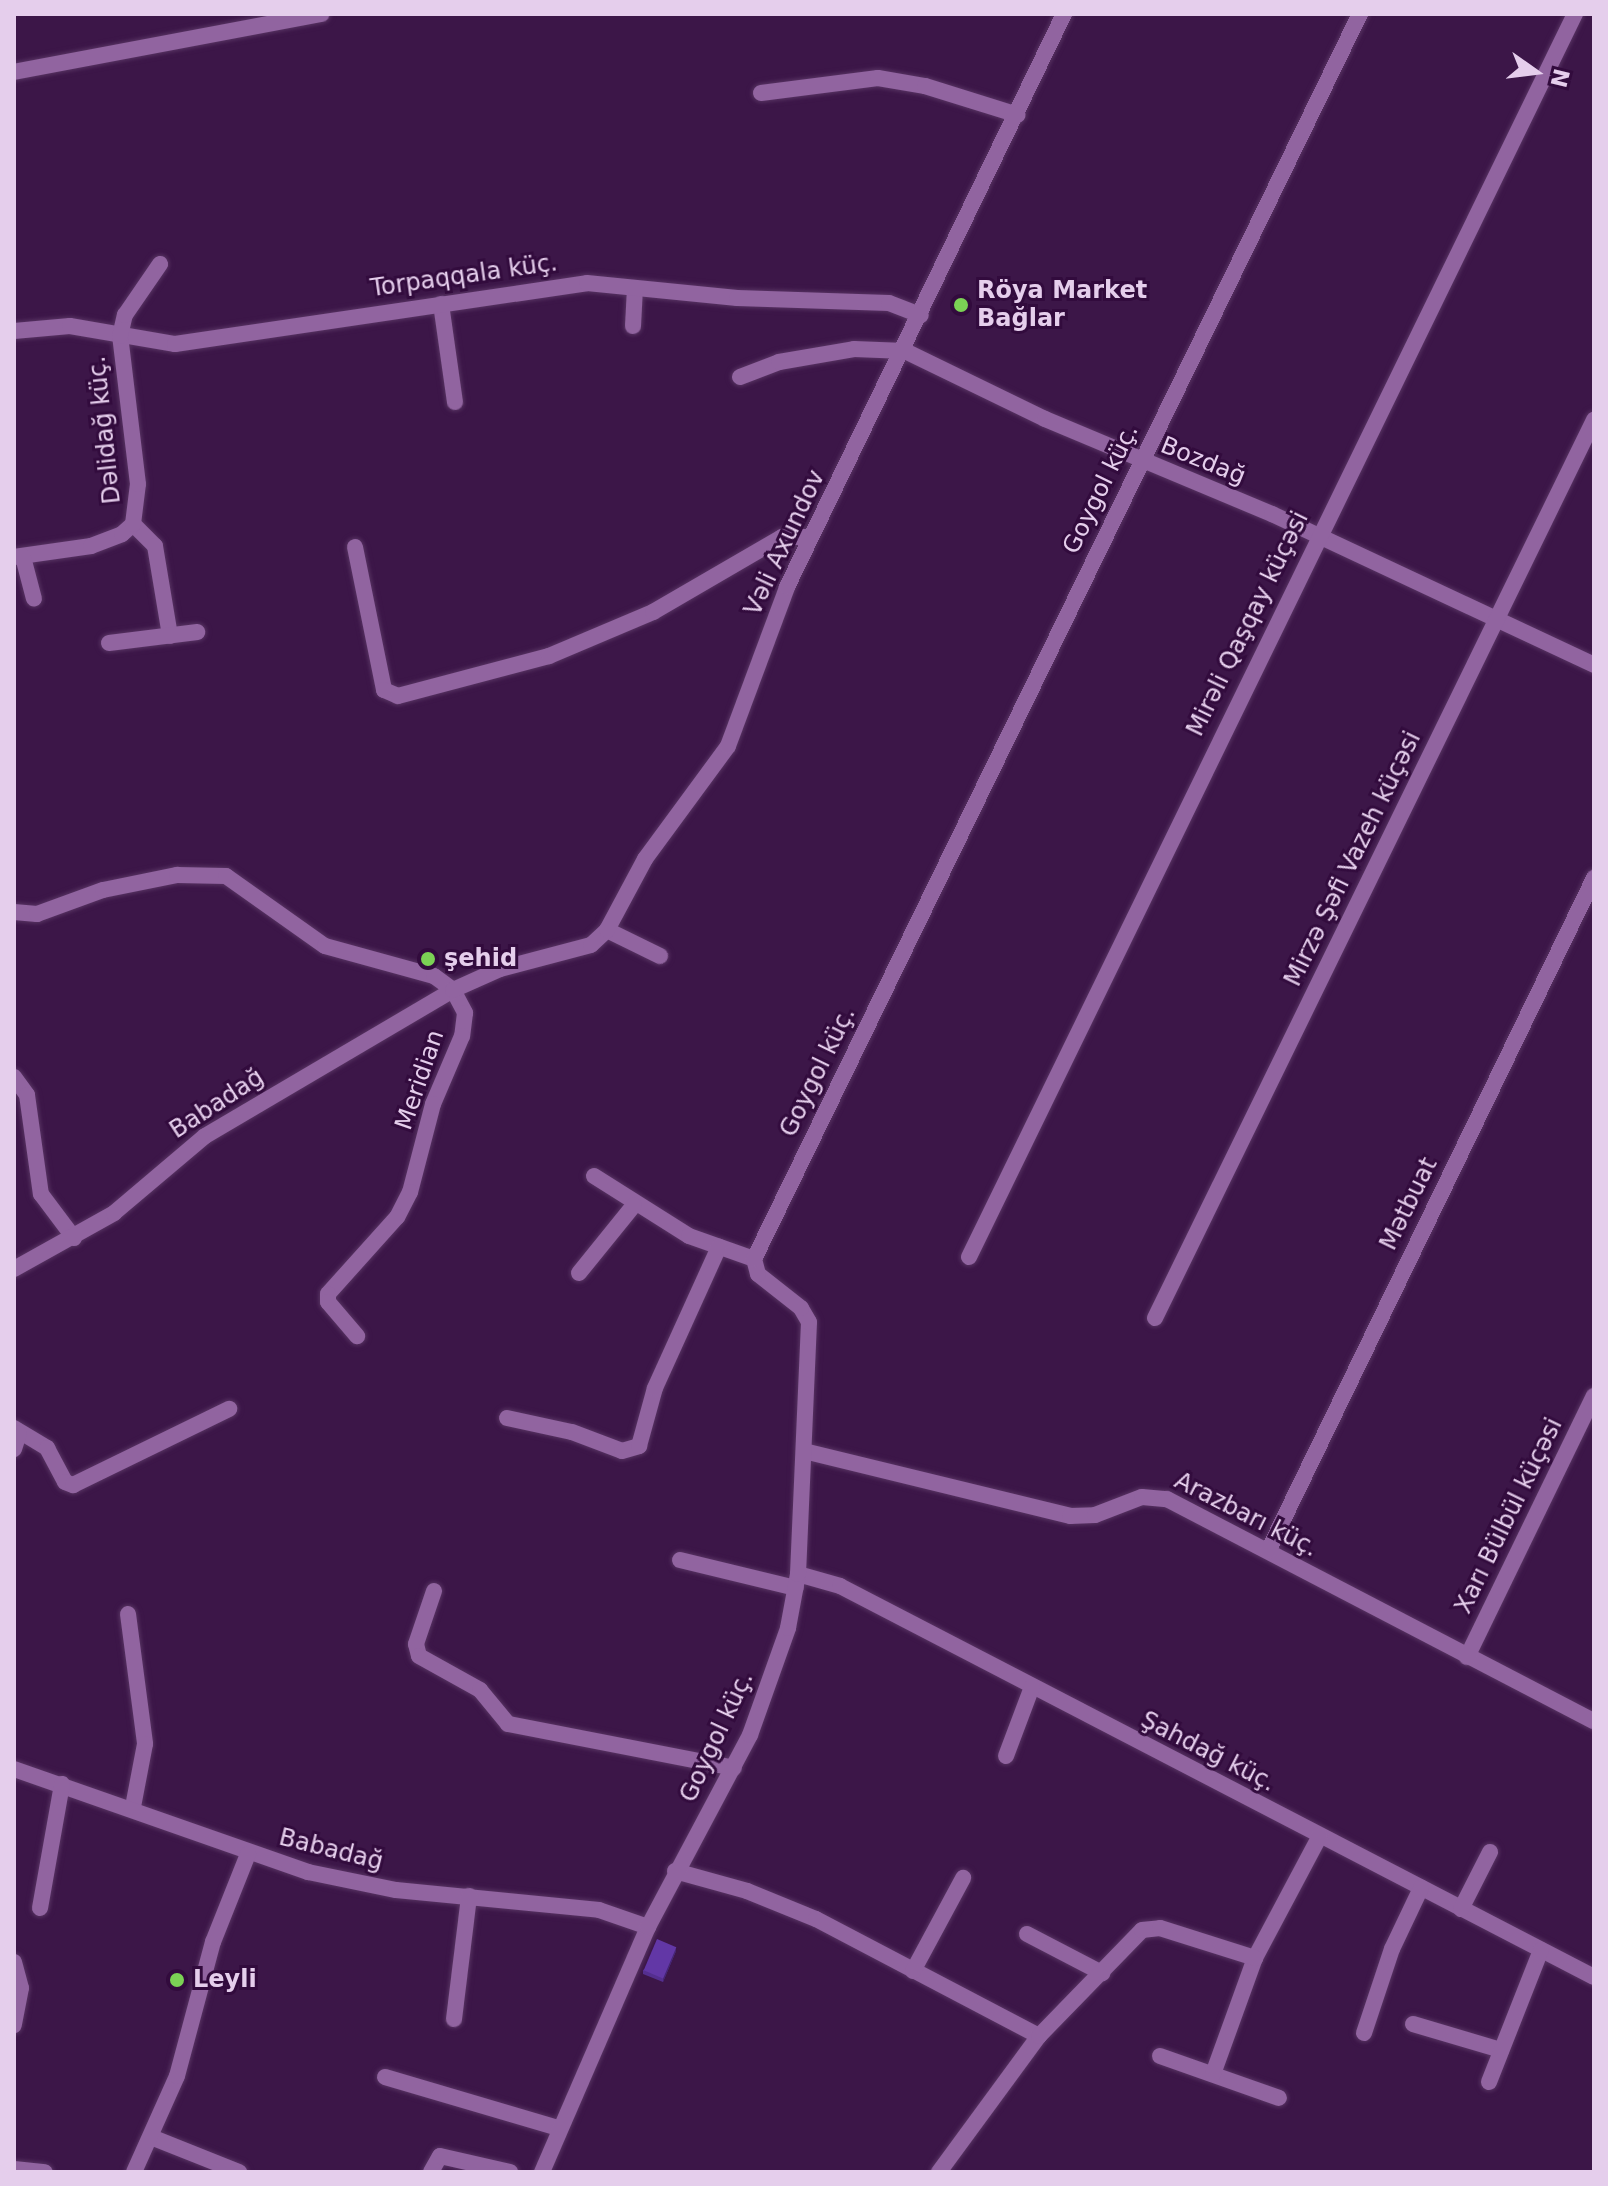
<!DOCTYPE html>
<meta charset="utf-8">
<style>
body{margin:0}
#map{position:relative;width:1608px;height:2186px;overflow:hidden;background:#3c1648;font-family:"DejaVu Sans",sans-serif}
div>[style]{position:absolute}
.roads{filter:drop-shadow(0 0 2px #573362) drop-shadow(0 0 2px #573362)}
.street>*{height:16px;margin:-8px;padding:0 8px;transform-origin:8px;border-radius:8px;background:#9164a0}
.wall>*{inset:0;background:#542f8f}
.shaded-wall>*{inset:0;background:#452674}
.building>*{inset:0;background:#6237a6;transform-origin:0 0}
.dots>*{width:22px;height:22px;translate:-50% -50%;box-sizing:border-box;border:4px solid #320b3d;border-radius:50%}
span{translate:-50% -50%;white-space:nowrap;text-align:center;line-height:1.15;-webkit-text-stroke:6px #320b3d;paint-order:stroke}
.street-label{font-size:24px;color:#e5ceec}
.poi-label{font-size:24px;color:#e5ceec;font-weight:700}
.left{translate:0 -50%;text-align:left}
.frame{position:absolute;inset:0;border:16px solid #e5ceec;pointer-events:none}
.north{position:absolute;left:1496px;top:32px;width:80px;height:80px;-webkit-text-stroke:6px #320b3d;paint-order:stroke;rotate:104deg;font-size:22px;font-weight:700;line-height:32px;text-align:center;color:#e5ceec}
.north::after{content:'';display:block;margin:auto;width:28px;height:36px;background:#e5ceec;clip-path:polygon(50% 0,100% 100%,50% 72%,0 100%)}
</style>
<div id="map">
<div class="roads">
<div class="street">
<div style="left:14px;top:72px;width:313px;rotate:-10.7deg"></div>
<div style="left:761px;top:93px;width:118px;rotate:-7.3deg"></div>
<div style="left:878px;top:78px;width:48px;rotate:9.7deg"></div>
<div style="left:925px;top:86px;width:97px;rotate:17.3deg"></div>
<div style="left:441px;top:304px;width:99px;rotate:81.9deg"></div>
<div style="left:633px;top:326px;width:38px;rotate:-87deg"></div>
<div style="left:14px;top:331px;width:56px;rotate:-5.1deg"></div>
<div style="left:70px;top:326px;width:107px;rotate:9.7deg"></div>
<div style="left:175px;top:344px;width:416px;rotate:-8.4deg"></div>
<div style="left:587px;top:283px;width:151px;rotate:5.7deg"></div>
<div style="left:737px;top:298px;width:152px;rotate:1.9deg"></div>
<div style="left:889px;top:303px;width:34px;rotate:21deg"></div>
<div style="left:740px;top:377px;width:42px;rotate:-21deg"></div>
<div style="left:779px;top:362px;width:76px;rotate:-9.8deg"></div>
<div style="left:854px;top:349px;width:51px;rotate:2.2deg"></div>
<div style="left:905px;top:351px;width:156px;rotate:25.9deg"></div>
<div style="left:1045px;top:419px;width:246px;rotate:22.7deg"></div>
<div style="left:1272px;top:514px;width:356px;rotate:25.1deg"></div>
<div style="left:133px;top:524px;width:31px;rotate:45deg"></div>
<div style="left:155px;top:546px;width:91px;rotate:80.5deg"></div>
<div style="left:355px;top:547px;width:146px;rotate:78.5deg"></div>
<div style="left:384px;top:690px;width:15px;rotate:23deg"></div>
<div style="left:398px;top:696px;width:156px;rotate:-14.8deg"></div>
<div style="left:549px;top:656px;width:113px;rotate:-22.9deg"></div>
<div style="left:653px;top:612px;width:149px;rotate:-30.2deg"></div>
<div style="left:782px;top:537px;width:28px"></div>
<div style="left:14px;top:557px;width:78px;rotate:-8.1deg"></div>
<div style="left:91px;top:546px;width:33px;rotate:-21deg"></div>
<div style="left:122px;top:534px;width:15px;rotate:-42deg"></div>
<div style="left:133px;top:524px;width:40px;rotate:-82.9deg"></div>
<div style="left:138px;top:484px;width:149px;rotate:-96.9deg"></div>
<div style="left:120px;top:336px;width:22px;rotate:-77deg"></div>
<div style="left:125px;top:315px;width:62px;rotate:-55.5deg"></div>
<div style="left:23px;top:557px;width:43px;rotate:75.3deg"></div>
<div style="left:109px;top:643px;width:89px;rotate:-7.1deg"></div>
<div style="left:14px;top:912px;width:23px;rotate:5deg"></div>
<div style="left:37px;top:914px;width:70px;rotate:-20deg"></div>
<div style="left:103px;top:890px;width:76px;rotate:-11.5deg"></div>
<div style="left:177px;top:875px;width:49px;rotate:1.2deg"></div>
<div style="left:226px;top:876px;width:121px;rotate:35.3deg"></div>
<div style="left:325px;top:946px;width:113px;rotate:15.4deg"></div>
<div style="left:434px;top:976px;width:24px;rotate:36deg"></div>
<div style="left:453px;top:990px;width:26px;rotate:62deg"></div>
<div style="left:465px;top:1013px;width:23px;rotate:97deg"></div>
<div style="left:462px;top:1036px;width:74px;rotate:113.1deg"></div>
<div style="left:433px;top:1104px;width:91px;rotate:104.6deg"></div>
<div style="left:410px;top:1192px;width:28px;rotate:117deg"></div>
<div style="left:397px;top:1217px;width:103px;rotate:131.9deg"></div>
<div style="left:328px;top:1294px;width:8px;rotate:90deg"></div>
<div style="left:328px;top:1302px;width:45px;rotate:49.5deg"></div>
<div style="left:607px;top:930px;width:59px;rotate:26.1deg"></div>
<div style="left:14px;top:1077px;width:22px;rotate:54deg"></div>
<div style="left:27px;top:1095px;width:100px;rotate:82deg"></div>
<div style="left:41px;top:1194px;width:55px;rotate:53.1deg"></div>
<div style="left:594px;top:1176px;width:112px;rotate:32.3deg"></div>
<div style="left:689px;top:1236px;width:69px;rotate:19.5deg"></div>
<div style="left:969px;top:1257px;width:1383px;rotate:-64.01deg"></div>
<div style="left:14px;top:1269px;width:115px;rotate:-29.2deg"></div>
<div style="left:114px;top:1213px;width:119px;rotate:-40.2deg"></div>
<div style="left:205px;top:1136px;width:288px;rotate:-30.5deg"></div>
<div style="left:453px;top:990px;width:51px;rotate:-24.1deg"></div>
<div style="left:500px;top:969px;width:94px;rotate:-14.8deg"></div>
<div style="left:591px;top:945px;width:22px;rotate:-43deg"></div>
<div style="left:607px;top:930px;width:81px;rotate:-61.8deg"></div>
<div style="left:645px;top:859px;width:140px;rotate:-53.7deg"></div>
<div style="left:728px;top:746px;width:170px;rotate:-69.6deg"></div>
<div style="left:787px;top:587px;width:636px;rotate:-64.2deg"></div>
<div style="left:579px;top:1273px;width:87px;rotate:-51deg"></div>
<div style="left:1155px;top:1318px;width:1000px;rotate:-63.95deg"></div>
<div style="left:507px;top:1418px;width:66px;rotate:12.2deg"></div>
<div style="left:572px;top:1432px;width:53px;rotate:20.8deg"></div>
<div style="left:622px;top:1451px;width:18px;rotate:-16deg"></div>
<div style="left:639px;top:1446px;width:60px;rotate:-74.6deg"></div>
<div style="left:655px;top:1388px;width:155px;rotate:-65.6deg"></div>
<div style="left:14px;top:1428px;width:39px;rotate:31deg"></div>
<div style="left:47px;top:1448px;width:38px;rotate:62deg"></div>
<div style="left:65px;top:1482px;width:9px;rotate:21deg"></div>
<div style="left:73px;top:1485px;width:174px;rotate:-26deg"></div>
<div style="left:14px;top:1449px;width:16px;rotate:-72deg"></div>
<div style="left:804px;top:1451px;width:274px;rotate:13.7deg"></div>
<div style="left:1070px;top:1516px;width:25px;rotate:-2deg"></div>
<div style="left:1095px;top:1515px;width:50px;rotate:-21deg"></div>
<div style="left:1142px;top:1497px;width:25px;rotate:5deg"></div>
<div style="left:1167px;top:1499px;width:481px;rotate:27.5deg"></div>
<div style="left:1268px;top:1551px;width:748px;rotate:-64.15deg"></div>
<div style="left:680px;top:1560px;width:119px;rotate:13.6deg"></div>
<div style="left:798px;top:1574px;width:44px;rotate:15.9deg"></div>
<div style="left:840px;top:1586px;width:849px;rotate:27.41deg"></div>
<div style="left:434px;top:1591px;width:56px;rotate:108.8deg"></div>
<div style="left:416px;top:1644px;width:12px;rotate:76deg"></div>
<div style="left:419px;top:1656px;width:70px;rotate:29.1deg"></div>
<div style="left:480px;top:1690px;width:44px;rotate:50.5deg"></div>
<div style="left:508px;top:1724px;width:230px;rotate:11deg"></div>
<div style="left:128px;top:1614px;width:131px;rotate:82.5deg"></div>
<div style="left:145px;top:1744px;width:64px;rotate:100.8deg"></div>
<div style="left:1467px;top:1657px;width:290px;rotate:-64.1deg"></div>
<div style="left:1006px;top:1756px;width:74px;rotate:-69.4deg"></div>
<div style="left:14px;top:1769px;width:312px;rotate:19.3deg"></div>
<div style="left:308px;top:1872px;width:90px;rotate:11.6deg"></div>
<div style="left:396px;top:1890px;width:204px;rotate:5.6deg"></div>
<div style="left:599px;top:1910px;width:52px;rotate:19.1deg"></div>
<div style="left:675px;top:1871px;width:75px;rotate:15.5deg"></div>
<div style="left:747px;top:1891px;width:74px;rotate:22.1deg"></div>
<div style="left:816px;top:1919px;width:252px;rotate:27.7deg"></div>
<div style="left:40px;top:1908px;width:126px;rotate:-79.9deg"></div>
<div style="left:1461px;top:1909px;width:64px;rotate:-63deg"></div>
<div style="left:1027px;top:1934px;width:85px;rotate:27.5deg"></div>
<div style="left:14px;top:1962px;width:27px;rotate:75deg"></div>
<div style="left:21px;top:1988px;width:38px;rotate:101deg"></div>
<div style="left:913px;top:1971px;width:106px;rotate:-61.7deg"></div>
<div style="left:454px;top:2019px;width:124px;rotate:-83deg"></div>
<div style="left:1413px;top:2024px;width:92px;rotate:16.5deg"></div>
<div style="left:1364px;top:2033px;width:89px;rotate:-71.6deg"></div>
<div style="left:1392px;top:1949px;width:68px;rotate:-64.6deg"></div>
<div style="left:1160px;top:2056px;width:126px;rotate:19.4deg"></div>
<div style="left:1213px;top:2074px;width:123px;rotate:-70.1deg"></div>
<div style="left:1255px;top:1958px;width:138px;rotate:-62deg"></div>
<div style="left:385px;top:2077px;width:180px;rotate:16.4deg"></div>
<div style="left:1489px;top:2082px;width:142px;rotate:-68.5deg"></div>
<div style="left:151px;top:2137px;width:95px;rotate:21.7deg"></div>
<div style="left:14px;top:2169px;width:31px;rotate:6deg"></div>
<div style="left:134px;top:2172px;width:105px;rotate:-65.9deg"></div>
<div style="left:177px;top:2076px;width:139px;rotate:-75deg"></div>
<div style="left:213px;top:1942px;width:95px;rotate:-68.3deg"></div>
<div style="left:431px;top:2172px;width:18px;rotate:-61deg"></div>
<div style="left:440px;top:2156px;width:72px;rotate:12.9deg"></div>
<div style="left:542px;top:2172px;width:267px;rotate:-66.6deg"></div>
<div style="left:648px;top:1927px;width:217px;rotate:-62deg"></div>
<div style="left:750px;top:1735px;width:114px;rotate:-70.4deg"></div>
<div style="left:788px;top:1628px;width:55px;rotate:-79.5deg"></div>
<div style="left:798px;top:1574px;width:252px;rotate:-87.5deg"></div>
<div style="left:809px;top:1322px;width:16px;rotate:-120deg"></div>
<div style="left:801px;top:1308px;width:55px;rotate:-141.7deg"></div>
<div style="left:758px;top:1274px;width:16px;rotate:-105deg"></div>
<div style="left:754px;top:1259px;width:1385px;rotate:-64.05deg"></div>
<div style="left:939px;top:2172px;width:169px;rotate:-53.7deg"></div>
<div style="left:1039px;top:2036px;width:148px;rotate:-45.8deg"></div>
<div style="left:1142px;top:1930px;width:18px;rotate:-6deg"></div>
<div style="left:1160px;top:1928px;width:100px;rotate:17.5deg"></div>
</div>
</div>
<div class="wall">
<div style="clip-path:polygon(676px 1951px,663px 1982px,643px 1974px,643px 1970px)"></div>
</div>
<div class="shaded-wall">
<div style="clip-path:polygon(676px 1947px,676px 1951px,663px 1982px,663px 1978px)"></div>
</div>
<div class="building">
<div style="left:657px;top:1939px;width:21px;height:34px;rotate:23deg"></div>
</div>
<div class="dots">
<div style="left:961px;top:305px;background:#7bd155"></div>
<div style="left:428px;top:959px;background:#7bd155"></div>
<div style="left:177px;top:1980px;background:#7bd155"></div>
</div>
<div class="street-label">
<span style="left:464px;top:276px;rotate:-8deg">Torpaqqala küç.</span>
<span style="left:105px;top:430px;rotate:-96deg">Dəlidağ küç.</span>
<span style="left:1203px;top:461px;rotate:22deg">Bozdağ</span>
<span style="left:1101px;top:489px;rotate:-64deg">Goygol küç.</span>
<span style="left:785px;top:543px;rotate:-65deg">Vəli Axundov</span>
<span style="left:1248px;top:624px;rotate:-64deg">Mirəli Qaşqay küçəsi</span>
<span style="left:1353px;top:859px;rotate:-64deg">Mirzə Şəfi Vazeh küçəsi</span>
<span style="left:818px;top:1072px;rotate:-64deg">Goygol küç.</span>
<span style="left:420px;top:1080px;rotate:-71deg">Meridian</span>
<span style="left:217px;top:1104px;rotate:-33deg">Babadağ</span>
<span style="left:1409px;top:1204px;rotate:-64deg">Mətbuat</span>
<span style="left:1246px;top:1515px;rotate:27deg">Arazbarı küç.</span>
<span style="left:1509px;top:1516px;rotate:-64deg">Xarı Bülbül küçəsi</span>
<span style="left:717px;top:1737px;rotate:-65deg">Goygol küç.</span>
<span style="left:1208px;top:1752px;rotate:27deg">Şahdağ küç.</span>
<span style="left:331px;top:1850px;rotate:14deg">Babadağ</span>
</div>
<div class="poi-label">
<span class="left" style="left:977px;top:305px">Röya Market<br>Bağlar</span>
<span class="left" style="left:444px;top:959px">şehid</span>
<span class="left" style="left:193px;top:1980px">Leyli</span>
</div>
<div class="frame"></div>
<div class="north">N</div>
</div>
